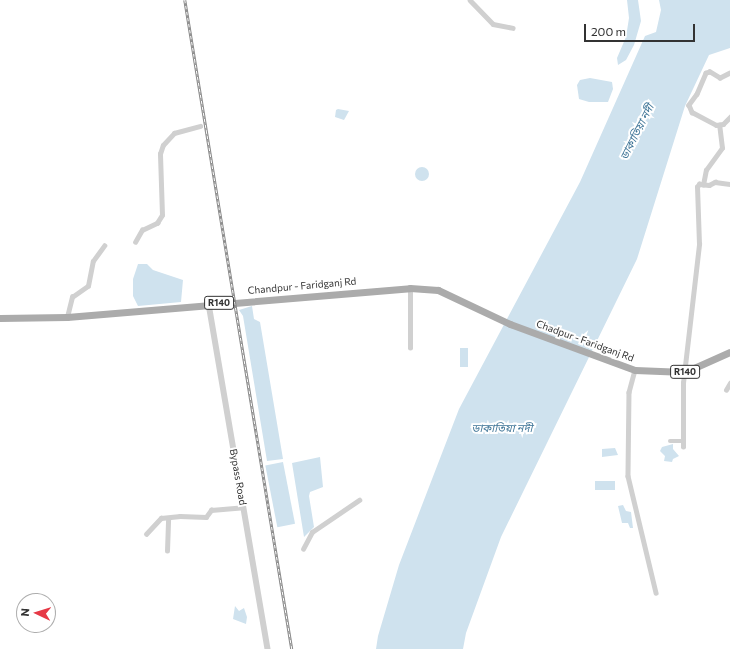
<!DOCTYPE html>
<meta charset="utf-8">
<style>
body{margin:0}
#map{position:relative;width:730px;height:649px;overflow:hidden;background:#fff;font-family:Commissioner,"Noto Sans Bengali",sans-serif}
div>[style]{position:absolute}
.water>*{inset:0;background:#cfe2ee;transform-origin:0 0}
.round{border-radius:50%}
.minor>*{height:4.5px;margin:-2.25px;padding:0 2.25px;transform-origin:2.25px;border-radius:2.25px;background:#d0d0d0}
.tertiary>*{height:5.5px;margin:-2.75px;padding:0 2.75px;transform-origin:2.75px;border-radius:2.75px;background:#d0d0d0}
.primary>*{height:7px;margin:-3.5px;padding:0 3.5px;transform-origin:3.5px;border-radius:3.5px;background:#ababab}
.rail>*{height:2.5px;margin-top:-1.25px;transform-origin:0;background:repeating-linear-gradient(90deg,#fff 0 3px,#888 0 6px);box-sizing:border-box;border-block:1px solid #888}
span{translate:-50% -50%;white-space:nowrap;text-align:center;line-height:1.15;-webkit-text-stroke:4px #fff;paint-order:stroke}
.shield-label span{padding:1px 3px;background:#fff;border:1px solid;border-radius:3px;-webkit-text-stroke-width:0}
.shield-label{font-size:9px;color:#333;font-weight:700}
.street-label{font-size:10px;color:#333}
.water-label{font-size:11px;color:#3f7597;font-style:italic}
.north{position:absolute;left:16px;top:593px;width:40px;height:40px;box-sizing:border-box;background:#fff;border:1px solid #adadad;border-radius:50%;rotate:274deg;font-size:11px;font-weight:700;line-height:16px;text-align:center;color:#333}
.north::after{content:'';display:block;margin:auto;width:14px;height:18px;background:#e63946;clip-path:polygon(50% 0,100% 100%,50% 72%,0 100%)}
.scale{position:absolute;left:584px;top:24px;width:111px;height:18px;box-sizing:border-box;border:2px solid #333;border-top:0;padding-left:5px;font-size:12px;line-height:14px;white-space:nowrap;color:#333;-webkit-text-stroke:3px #fff;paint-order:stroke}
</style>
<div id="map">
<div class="water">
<div style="clip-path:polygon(627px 0,638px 0,641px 21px,634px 45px,626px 60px,618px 65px,617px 58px,626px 37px,629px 18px)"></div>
<div style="clip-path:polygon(659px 0,730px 0,730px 48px,709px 55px,685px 106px,637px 259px,501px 537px,466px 633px,463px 649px,376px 649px,378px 636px,399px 565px,459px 409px,580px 182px,645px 36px,656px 32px,661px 10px)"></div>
<div style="clip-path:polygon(590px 78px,612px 82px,613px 89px,608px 102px,589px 102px,579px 99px,577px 85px,580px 80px)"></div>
<div style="clip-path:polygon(338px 109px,349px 111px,344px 120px,335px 117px,336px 110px)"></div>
<div class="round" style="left:415px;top:167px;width:14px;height:14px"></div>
<div style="clip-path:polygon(138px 264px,147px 264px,153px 270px,183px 280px,181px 302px,138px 306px,133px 296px,133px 279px)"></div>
<div style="clip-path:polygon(252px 306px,254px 319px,260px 322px,283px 459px,267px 461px,243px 316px,239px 310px)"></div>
<div style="left:460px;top:348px;width:8px;height:19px"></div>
<div style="clip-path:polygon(673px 444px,673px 449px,679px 456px,673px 459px,672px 462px,664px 461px,665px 456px,660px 451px,662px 447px)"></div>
<div style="clip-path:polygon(615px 448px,618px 455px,602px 457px,602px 449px)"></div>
<div style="clip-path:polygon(320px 457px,323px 487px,310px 492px,309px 496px,314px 527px,304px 537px,292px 463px)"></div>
<div style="left:283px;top:462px;width:63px;height:18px;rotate:79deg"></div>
<div style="left:615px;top:481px;width:9px;height:20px;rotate:90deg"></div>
<div style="clip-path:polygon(623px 505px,626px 511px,631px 512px,633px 528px,630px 528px,628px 523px,622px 523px,618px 506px)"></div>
<div style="clip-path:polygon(235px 606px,239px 611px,244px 608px,247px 617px,246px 624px,233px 619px)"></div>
</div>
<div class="minor">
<div style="left:470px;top:0;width:33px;rotate:46deg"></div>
<div style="left:493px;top:24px;width:20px;rotate:11deg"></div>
<div style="left:730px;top:73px;width:11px;rotate:153deg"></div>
<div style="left:720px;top:78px;width:12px;rotate:-149deg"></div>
<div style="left:710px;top:72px;width:4px;rotate:166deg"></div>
<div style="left:706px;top:73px;width:23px;rotate:113deg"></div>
<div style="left:697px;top:94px;width:14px;rotate:126deg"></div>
<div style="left:689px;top:105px;width:8px;rotate:67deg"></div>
<div style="left:692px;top:112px;width:27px;rotate:28deg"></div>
<div style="left:716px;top:125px;width:7px;rotate:-8deg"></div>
<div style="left:723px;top:124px;width:10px;rotate:-45deg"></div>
<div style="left:703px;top:185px;width:15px;rotate:-79deg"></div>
<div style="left:706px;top:170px;width:27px;rotate:-54deg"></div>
<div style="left:722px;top:148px;width:23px;rotate:-97deg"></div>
<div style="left:135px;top:242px;width:14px;rotate:-60deg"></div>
<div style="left:142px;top:230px;width:17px;rotate:-25deg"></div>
<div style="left:157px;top:223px;width:9px;rotate:-58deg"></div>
<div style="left:162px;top:215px;width:61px;rotate:-91.9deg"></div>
<div style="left:160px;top:154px;width:9px;rotate:-72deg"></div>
<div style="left:163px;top:145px;width:16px;rotate:-47deg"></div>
<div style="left:174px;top:133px;width:27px;rotate:-15deg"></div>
<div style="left:67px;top:317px;width:21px;rotate:-76deg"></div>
<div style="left:72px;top:297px;width:19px;rotate:-35deg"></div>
<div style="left:88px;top:286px;width:25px;rotate:-79deg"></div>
<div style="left:93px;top:261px;width:19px;rotate:-54deg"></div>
<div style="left:410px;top:348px;width:60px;rotate:-90deg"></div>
<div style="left:635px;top:370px;width:23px;rotate:105deg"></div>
<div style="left:629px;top:392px;width:84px;rotate:90.7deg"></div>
<div style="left:628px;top:476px;width:120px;rotate:76.5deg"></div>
<div style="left:726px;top:390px;width:8px;rotate:-60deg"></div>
<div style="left:670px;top:441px;width:12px"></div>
<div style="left:683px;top:447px;width:64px;rotate:-90deg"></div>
<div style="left:683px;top:383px;width:140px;rotate:-83.4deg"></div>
<div style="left:699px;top:244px;width:57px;rotate:-92deg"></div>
<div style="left:697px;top:187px;width:4px;rotate:-56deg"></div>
<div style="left:699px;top:184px;width:10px;rotate:6deg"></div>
<div style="left:709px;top:185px;width:7px;rotate:-27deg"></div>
<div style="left:715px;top:182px;width:15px;rotate:8deg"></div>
<div style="left:146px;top:534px;width:22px;rotate:-47deg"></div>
<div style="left:161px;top:518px;width:19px;rotate:-6deg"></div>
<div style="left:180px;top:516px;width:26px;rotate:2deg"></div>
<div style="left:206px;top:517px;width:9px;rotate:-54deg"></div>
<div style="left:211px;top:510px;width:32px;rotate:-5deg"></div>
<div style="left:303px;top:549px;width:19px;rotate:-62deg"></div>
<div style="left:312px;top:532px;width:57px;rotate:-34.2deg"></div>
<div style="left:167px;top:551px;width:32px;rotate:-88deg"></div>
</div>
<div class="tertiary">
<div style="left:209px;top:304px;width:350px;rotate:80.3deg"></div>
</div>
<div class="primary">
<div style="left:0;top:318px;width:67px;rotate:-0.9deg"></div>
<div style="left:67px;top:317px;width:344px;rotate:-4.8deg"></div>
<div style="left:410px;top:288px;width:28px;rotate:4deg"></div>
<div style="left:438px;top:290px;width:80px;rotate:25.3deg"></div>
<div style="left:510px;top:324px;width:133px;rotate:20.2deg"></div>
<div style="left:635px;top:370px;width:50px;rotate:2.3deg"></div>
<div style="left:685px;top:372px;width:49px;rotate:-24deg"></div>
</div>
<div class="rail">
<div style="left:185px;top:0;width:658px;rotate:80.64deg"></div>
</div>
<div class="shield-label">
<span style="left:219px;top:303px">R140</span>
<span style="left:685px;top:372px">R140</span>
</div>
<div class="street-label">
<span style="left:302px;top:286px;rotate:-5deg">Chandpur - Faridganj Rd</span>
<span style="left:585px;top:341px;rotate:20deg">Chadpur - Faridganj Rd</span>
<span style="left:238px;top:477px;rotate:80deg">Bypass Road</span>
</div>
<div class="water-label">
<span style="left:637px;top:132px;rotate:-63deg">ডাকাতিয়া নদী</span>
<span style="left:502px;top:428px">ডাকাতিয়া নদী</span>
</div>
<div class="north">N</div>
<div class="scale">200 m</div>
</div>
